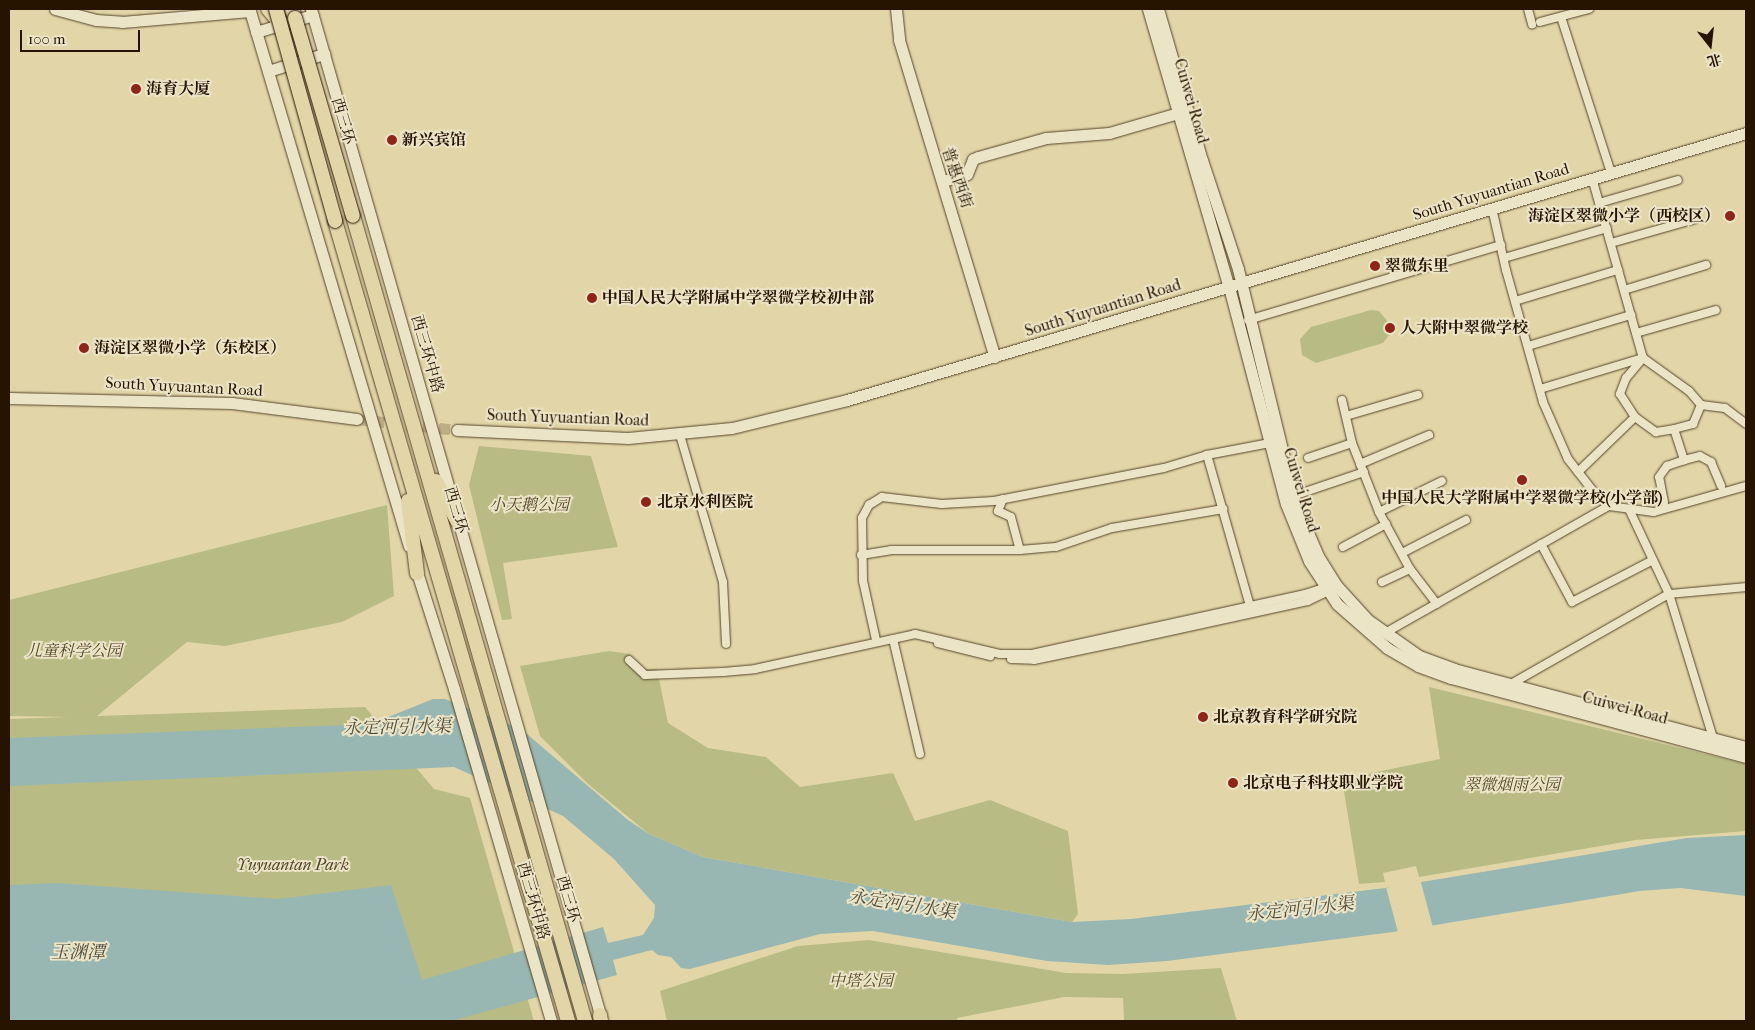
<!DOCTYPE html>
<meta charset="utf-8">
<style>
body{margin:0}
#map{position:relative;width:1755px;height:1030px;overflow:hidden;background:#e2d6a8;font-family:"IM FELL French Canon","Noto Serif SC",serif}
div>[style]{position:absolute}
.green>*{inset:0;background:#b8bc84}
.water>*{inset:0;background:#98b7b2}
.pier>*{inset:0;background:#e2d6a8;transform-origin:0 0}
.secondary-tunnel>*{height:11px;margin-top:-5.5px;transform-origin:0;background:repeating-linear-gradient(90deg,#bcaf86 0 11px,transparent 0 16.5px)}
.roads{filter:drop-shadow(0 0 1px #55442a) drop-shadow(0 0 1px #55442a)}
.street>*{height:8px;margin:-4px;padding:0 4px;transform-origin:4px;border-radius:4px;background:#ece4c6}
.secondary>*{height:11px;margin:-5.5px;padding:0 5.5px;transform-origin:5.5px;border-radius:5.5px;background:#ece4c6}
.highway>*{height:14px;margin:-7px;padding:0 7px;transform-origin:7px;border-radius:7px;background:#e2d6a8}
.bridges{filter:drop-shadow(0 0 1px #261300) drop-shadow(0 0 1px #261300)}
.highway-bridge>*{height:14px;margin:-7px;padding:0 7px;transform-origin:7px;border-radius:7px;background:#e2d6a8}
.dots>*{width:14px;height:14px;translate:-50% -50%;box-sizing:border-box;border:2px solid #ece4c6;border-radius:50%}
span{translate:-50% -50%;white-space:nowrap;text-align:center;line-height:1.15;-webkit-text-stroke:4px #ece4c6;paint-order:stroke}
.poi-label{font-size:16px;color:#261300;font-weight:700}
.left{translate:0 -50%;text-align:left}
.right{translate:-100% -50%;text-align:right}
.street-label{font-size:16px;color:#261300}
.park-label{font-size:16px;color:#524628;font-style:italic}
.water-label{font-size:18px;color:#4e4c3e;font-style:italic}
.frame{position:absolute;inset:0;border:10px solid #261300;pointer-events:none}
.north{position:absolute;left:1685px;top:20px;width:50px;height:50px;-webkit-text-stroke:4px #ece4c6;paint-order:stroke;rotate:164deg;font-size:14px;font-weight:700;line-height:20px;text-align:center;color:#261300}
.north::after{content:'';display:block;margin:auto;width:18px;height:22px;background:#261300;clip-path:polygon(50% 0,100% 100%,50% 72%,0 100%)}
.scale{position:absolute;left:20px;top:30px;width:120px;height:22px;box-sizing:border-box;border:2px solid #261300;border-top:0;padding-left:6px;font-size:15px;line-height:18px;white-space:nowrap;color:#261300;-webkit-text-stroke:4px #ece4c6;paint-order:stroke}
</style>
<div id="map">
<div class="green">
<div style="clip-path:polygon(1371px 310px,1379px 311px,1390px 324px,1390px 334px,1383px 343px,1316px 363px,1302px 355px,1300px 339px,1311px 327px)"></div>
<div style="clip-path:polygon(479px 446px,591px 456px,618px 547px,503px 563px,512px 619px,502px 620px,469px 485px)"></div>
<div style="clip-path:polygon(387px 505px,394px 596px,342px 622px,225px 646px,187px 642px,97px 716px,365px 707px,434px 789px,470px 798px,534px 1021px,9px 1021px,9px 719px,68px 717px,9px 716px,9px 600px)"></div>
<div style="clip-path:polygon(609px 651px,630px 654px,641px 669px,657px 669px,668px 723px,708px 748px,766px 757px,800px 787px,893px 773px,915px 821px,990px 800px,1068px 831px,1078px 914px,1072px 922px,703px 857px,649px 834px,588px 784px,540px 736px,520px 666px)"></div>
<div style="clip-path:polygon(1429px 687px,1746px 764px,1746px 831px,1636px 840px,1419px 877px,1416px 866px,1383px 873px,1385px 882px,1359px 884px,1342px 779px,1440px 759px)"></div>
<div style="clip-path:polygon(869px 940px,1066px 973px,1123px 974px,1221px 968px,1237px 1021px,1124px 1021px,1123px 998px,1064px 997px,957px 1018px,957px 1021px,667px 1021px,660px 991px,798px 946px)"></div>
</div>
<div class="water">
<div style="clip-path:polygon(433px 699px,445px 699px,521px 729px,628px 820px,649px 834px,703px 857px,1072px 922px,1131px 919px,1385px 888px,1687px 838px,1746px 835px,1746px 896px,1680px 888px,1640px 891px,1393px 932px,1167px 961px,1108px 965px,1047px 961px,873px 931px,820px 934px,690px 969px,681px 968px,671px 957px,658px 955px,652px 950px,613px 960px,617px 975px,451px 1021px,9px 1021px,9px 885px,57px 883px,278px 899px,391px 885px,422px 980px,603px 927px,608px 943px,643px 935px,654px 918px,655px 905px,614px 859px,563px 816px,454px 767px,9px 786px,9px 738px,371px 724px)"></div>
</div>
<div class="pier">
<div style="left:1420px;top:879px;width:50px;height:35px;rotate:75deg"></div>
</div>
<div class="secondary-tunnel">
<div style="left:357px;top:419px;width:101px;rotate:6.3deg"></div>
</div>
<div class="roads">
<div class="street">
<div style="left:1528px;top:9px;width:16px;rotate:75deg"></div>
<div style="left:1561px;top:17px;width:164px;rotate:72.2deg"></div>
<div style="left:1540px;top:22px;width:51px;rotate:-14.9deg"></div>
<div style="left:1592px;top:178px;width:187px;rotate:74.2deg"></div>
<div style="left:1643px;top:358px;width:57px;rotate:35.7deg"></div>
<div style="left:1689px;top:391px;width:18px;rotate:49deg"></div>
<div style="left:1701px;top:405px;width:24px;rotate:7deg"></div>
<div style="left:1725px;top:408px;width:26px;rotate:37deg"></div>
<div style="left:1599px;top:203px;width:82px;rotate:-16.2deg"></div>
<div style="left:1492px;top:208px;width:64px;rotate:77.3deg"></div>
<div style="left:1506px;top:270px;width:137px;rotate:74.3deg"></div>
<div style="left:1543px;top:402px;width:62px;rotate:66.3deg"></div>
<div style="left:1568px;top:459px;width:39px;rotate:52deg"></div>
<div style="left:1592px;top:490px;width:23px;rotate:43deg"></div>
<div style="left:1609px;top:506px;width:45px;rotate:7.6deg"></div>
<div style="left:1654px;top:512px;width:96px;rotate:-15.8deg"></div>
<div style="left:1611px;top:243px;width:87px;rotate:-15.9deg"></div>
<div style="left:1504px;top:258px;width:107px;rotate:-16.2deg"></div>
<div style="left:1624px;top:290px;width:86px;rotate:-17deg"></div>
<div style="left:1515px;top:301px;width:108px;rotate:-16.8deg"></div>
<div style="left:1248px;top:320px;width:264px;rotate:-16.5deg"></div>
<div style="left:1636px;top:333px;width:83px;rotate:-16deg"></div>
<div style="left:1528px;top:346px;width:108px;rotate:-16.8deg"></div>
<div style="left:1643px;top:358px;width:26px;rotate:130deg"></div>
<div style="left:1626px;top:378px;width:17px;rotate:111deg"></div>
<div style="left:1620px;top:394px;width:27px;rotate:57deg"></div>
<div style="left:1635px;top:417px;width:26px;rotate:36deg"></div>
<div style="left:1656px;top:432px;width:18px;rotate:-9deg"></div>
<div style="left:1674px;top:429px;width:20px;rotate:-15deg"></div>
<div style="left:1693px;top:424px;width:21px;rotate:-67deg"></div>
<div style="left:1540px;top:389px;width:108px;rotate:-16.8deg"></div>
<div style="left:1342px;top:400px;width:44px;rotate:76.9deg"></div>
<div style="left:1352px;top:443px;width:74px;rotate:68.6deg"></div>
<div style="left:1379px;top:512px;width:65px;rotate:61.5deg"></div>
<div style="left:1410px;top:569px;width:44px;rotate:52.4deg"></div>
<div style="left:1346px;top:416px;width:75px;rotate:-16.3deg"></div>
<div style="left:1674px;top:429px;width:33px;rotate:72deg"></div>
<div style="left:680px;top:435px;width:153px;rotate:73.7deg"></div>
<div style="left:723px;top:582px;width:62px;rotate:87.2deg"></div>
<div style="left:1207px;top:455px;width:160px;rotate:74.1deg"></div>
<div style="left:1308px;top:458px;width:46px;rotate:-18.8deg"></div>
<div style="left:1360px;top:464px;width:75px;rotate:-22.8deg"></div>
<div style="left:1578px;top:472px;width:79px;rotate:-44deg"></div>
<div style="left:1293px;top:496px;width:75px;rotate:-18.7deg"></div>
<div style="left:1003px;top:499px;width:13px;rotate:113deg"></div>
<div style="left:998px;top:511px;width:14px;rotate:25deg"></div>
<div style="left:1011px;top:517px;width:34px;rotate:75deg"></div>
<div style="left:1664px;top:502px;width:25px;rotate:-101deg"></div>
<div style="left:1659px;top:477px;width:14px;rotate:-54deg"></div>
<div style="left:1667px;top:466px;width:18px;rotate:-19deg"></div>
<div style="left:1684px;top:460px;width:16px;rotate:-14deg"></div>
<div style="left:1700px;top:456px;width:13px;rotate:29deg"></div>
<div style="left:1711px;top:462px;width:26px;rotate:67deg"></div>
<div style="left:1629px;top:509px;width:94px;rotate:64.8deg"></div>
<div style="left:1669px;top:594px;width:151px;rotate:73deg"></div>
<div style="left:1379px;top:512px;width:70px;rotate:-26.2deg"></div>
<div style="left:1541px;top:544px;width:66px;rotate:61.9deg"></div>
<div style="left:1572px;top:602px;width:91px;rotate:-27.4deg"></div>
<div style="left:1343px;top:547px;width:49px;rotate:-28.1deg"></div>
<div style="left:1402px;top:553px;width:72px;rotate:-27.3deg"></div>
<div style="left:861px;top:555px;width:30px;rotate:-9deg"></div>
<div style="left:891px;top:550px;width:129px"></div>
<div style="left:1020px;top:550px;width:36px;rotate:-5deg"></div>
<div style="left:1056px;top:547px;width:59px;rotate:-18.7deg"></div>
<div style="left:1112px;top:528px;width:113px;rotate:-9.7deg"></div>
<div style="left:1382px;top:582px;width:31px;rotate:-25deg"></div>
<div style="left:1385px;top:633px;width:257px;rotate:-29.6deg"></div>
<div style="left:893px;top:639px;width:118px;rotate:76.8deg"></div>
<div style="left:876px;top:640px;width:60px;rotate:-102.4deg"></div>
<div style="left:863px;top:581px;width:63px;rotate:-90.9deg"></div>
<div style="left:862px;top:518px;width:15px;rotate:-62deg"></div>
<div style="left:869px;top:505px;width:15px;rotate:-32deg"></div>
<div style="left:882px;top:497px;width:60px;rotate:6.7deg"></div>
<div style="left:942px;top:504px;width:52px;rotate:-3.3deg"></div>
<div style="left:994px;top:501px;width:173px;rotate:-11deg"></div>
<div style="left:1164px;top:468px;width:45px;rotate:-16.8deg"></div>
<div style="left:1207px;top:455px;width:64px;rotate:-10.8deg"></div>
<div style="left:938px;top:643px;width:54px;rotate:14deg"></div>
<div style="left:1011px;top:659px;width:23px;rotate:2deg"></div>
<div style="left:1034px;top:660px;width:88px;rotate:-11.8deg"></div>
<div style="left:1120px;top:642px;width:192px;rotate:-12.3deg"></div>
<div style="left:1308px;top:601px;width:25px;rotate:-26deg"></div>
<div style="left:629px;top:660px;width:22px;rotate:43deg"></div>
<div style="left:645px;top:675px;width:78px;rotate:-2.2deg"></div>
<div style="left:723px;top:672px;width:32px;rotate:-5deg"></div>
<div style="left:755px;top:669px;width:164px;rotate:-12.3deg"></div>
<div style="left:915px;top:634px;width:87px;rotate:13.2deg"></div>
<div style="left:1000px;top:654px;width:32px"></div>
<div style="left:1032px;top:654px;width:280px;rotate:-12.4deg"></div>
<div style="left:1305px;top:594px;width:25px;rotate:-18deg"></div>
<div style="left:1511px;top:684px;width:182px;rotate:-29.7deg"></div>
<div style="left:1669px;top:594px;width:77px;rotate:-5.2deg"></div>
</div>
<div class="secondary">
<div style="left:55px;top:9px;width:42px;rotate:15deg"></div>
<div style="left:96px;top:20px;width:26px;rotate:4deg"></div>
<div style="left:122px;top:22px;width:128px;rotate:-4.9deg"></div>
<div style="left:311px;top:9px;width:1053px;rotate:73.96deg"></div>
<div style="left:896px;top:9px;width:31px;rotate:84deg"></div>
<div style="left:899px;top:40px;width:331px;rotate:73.2deg"></div>
<div style="left:1148px;top:9px;width:290px;rotate:73.8deg"></div>
<div style="left:1229px;top:287px;width:224px;rotate:75.3deg"></div>
<div style="left:1286px;top:504px;width:61px;rotate:68deg"></div>
<div style="left:1309px;top:561px;width:51px;rotate:56.9deg"></div>
<div style="left:1337px;top:604px;width:67px;rotate:41.3deg"></div>
<div style="left:1387px;top:648px;width:36px;rotate:30deg"></div>
<div style="left:1418px;top:666px;width:35px;rotate:20deg"></div>
<div style="left:1451px;top:678px;width:305px;rotate:15deg"></div>
<div style="left:1158px;top:9px;width:157px;rotate:73.8deg"></div>
<div style="left:1202px;top:160px;width:115px;rotate:71.7deg"></div>
<div style="left:1238px;top:269px;width:240px;rotate:76.3deg"></div>
<div style="left:1295px;top:502px;width:59px;rotate:66.9deg"></div>
<div style="left:1318px;top:556px;width:34px;rotate:58deg"></div>
<div style="left:1336px;top:585px;width:47px;rotate:47.6deg"></div>
<div style="left:1368px;top:620px;width:62px;rotate:35.2deg"></div>
<div style="left:1419px;top:656px;width:37px;rotate:20deg"></div>
<div style="left:1454px;top:669px;width:302px;rotate:15deg"></div>
<div style="left:250px;top:11px;width:558px;rotate:73.45deg"></div>
<div style="left:256px;top:32px;width:59px;rotate:-16.6deg"></div>
<div style="left:268px;top:71px;width:59px;rotate:-16.9deg"></div>
<div style="left:943px;top:181px;width:25px;rotate:-16deg"></div>
<div style="left:967px;top:174px;width:16px;rotate:-68deg"></div>
<div style="left:973px;top:159px;width:5px;rotate:-22deg"></div>
<div style="left:978px;top:157px;width:71px;rotate:-15.6deg"></div>
<div style="left:1046px;top:138px;width:63px;rotate:-4.5deg"></div>
<div style="left:1109px;top:133px;width:72px;rotate:-16.2deg"></div>
<div style="left:9px;top:398px;width:223px;rotate:1.3deg"></div>
<div style="left:232px;top:403px;width:126px;rotate:7.3deg"></div>
<div style="left:457px;top:430px;width:171px;rotate:2.7deg"></div>
<div style="left:628px;top:438px;width:104px;rotate:-5.5deg"></div>
<div style="left:732px;top:428px;width:118px;rotate:-13.7deg"></div>
<div style="left:847px;top:400px;width:938px;rotate:-16.54deg"></div>
<div style="left:415px;top:566px;width:129px;rotate:72.4deg"></div>
<div style="left:454px;top:689px;width:346px;rotate:73.7deg"></div>
</div>
<div class="highway">
<div style="left:268px;top:9px;width:18px;rotate:49deg"></div>
<div style="left:292px;top:9px;width:9px;rotate:72deg"></div>
<div style="left:353px;top:216px;width:838px;rotate:73.92deg"></div>
<div style="left:335px;top:221px;width:833px;rotate:73.76deg"></div>
<div style="left:436px;top:481px;width:49px;rotate:61.9deg"></div>
<div style="left:408px;top:501px;width:73px;rotate:82.9deg"></div>
<div style="left:600px;top:1015px;width:6px;rotate:81deg"></div>
</div>
</div>
<div class="bridges">
<div class="highway-bridge">
<div style="left:276px;top:9px;width:220px;rotate:74.4deg"></div>
<div style="left:295px;top:18px;width:206px;rotate:73.7deg"></div>
</div>
</div>
<div class="dots">
<div style="left:136px;top:89px;background:#8f2418"></div>
<div style="left:392px;top:140px;background:#8f2418"></div>
<div style="left:1730px;top:216px;background:#8f2418"></div>
<div style="left:1375px;top:266px;background:#8f2418"></div>
<div style="left:592px;top:298px;background:#8f2418"></div>
<div style="left:1390px;top:328px;background:#8f2418"></div>
<div style="left:84px;top:348px;background:#8f2418"></div>
<div style="left:1522px;top:480px;background:#8f2418"></div>
<div style="left:646px;top:502px;background:#8f2418"></div>
<div style="left:1203px;top:717px;background:#8f2418"></div>
<div style="left:1233px;top:783px;background:#8f2418"></div>
</div>
<div class="poi-label">
<span class="left" style="left:146px;top:89px">海育大厦</span>
<span class="left" style="left:402px;top:140px">新兴宾馆</span>
<span class="right" style="left:1720px;top:216px">海淀区翠微小学（西校区）</span>
<span class="left" style="left:1385px;top:266px">翠微东里</span>
<span class="left" style="left:602px;top:298px">中国人民大学附属中学翠微学校初中部</span>
<span class="left" style="left:1400px;top:328px">人大附中翠微学校</span>
<span class="left" style="left:94px;top:348px">海淀区翠微小学（东校区）</span>
<span style="left:1522px;top:498px">中国人民大学附属中学翠微学校(小学部)</span>
<span class="left" style="left:657px;top:502px">北京水利医院</span>
<span class="left" style="left:1213px;top:717px">北京教育科学研究院</span>
<span class="left" style="left:1243px;top:783px">北京电子科技职业学院</span>
</div>
<div class="street-label">
<span style="left:1191px;top:101px;rotate:74deg">Cuiwei Road</span>
<span style="left:343px;top:121px;rotate:74deg">西三环</span>
<span style="left:957px;top:178px;rotate:71deg">普惠西街</span>
<span style="left:1491px;top:192px;rotate:-17deg">South Yuyuantian Road</span>
<span style="left:1103px;top:308px;rotate:-17deg">South Yuyuantian Road</span>
<span style="left:427px;top:354px;rotate:74deg">西三环中路</span>
<span style="left:184px;top:387px;rotate:3deg">South Yuyuantan Road</span>
<span style="left:568px;top:418px;rotate:2deg">South Yuyuantian Road</span>
<span style="left:1301px;top:490px;rotate:73deg">Cuiwei Road</span>
<span style="left:456px;top:510px;rotate:74deg">西三环</span>
<span style="left:1625px;top:708px;rotate:15deg">Cuiwei Road</span>
<span style="left:568px;top:899px;rotate:74deg">西三环</span>
<span style="left:533px;top:901px;rotate:74deg">西三环中路</span>
</div>
<div class="park-label">
<span style="left:529px;top:505px">小天鹅公园</span>
<span style="left:74px;top:651px">儿童科学公园</span>
<span style="left:1512px;top:785px">翠微烟雨公园</span>
<span style="left:293px;top:865px">Yuyuantan Park</span>
<span style="left:861px;top:981px">中塔公园</span>
</div>
<div class="water-label">
<span style="left:397px;top:728px;rotate:-1deg">永定河引水渠</span>
<span style="left:902px;top:905px;rotate:9deg">永定河引水渠</span>
<span style="left:1300px;top:910px;rotate:-6deg">永定河引水渠</span>
<span style="left:78px;top:953px">玉渊潭</span>
</div>
<div class="frame"></div>
<div class="north">北</div>
<div class="scale">100 m</div>
</div>
